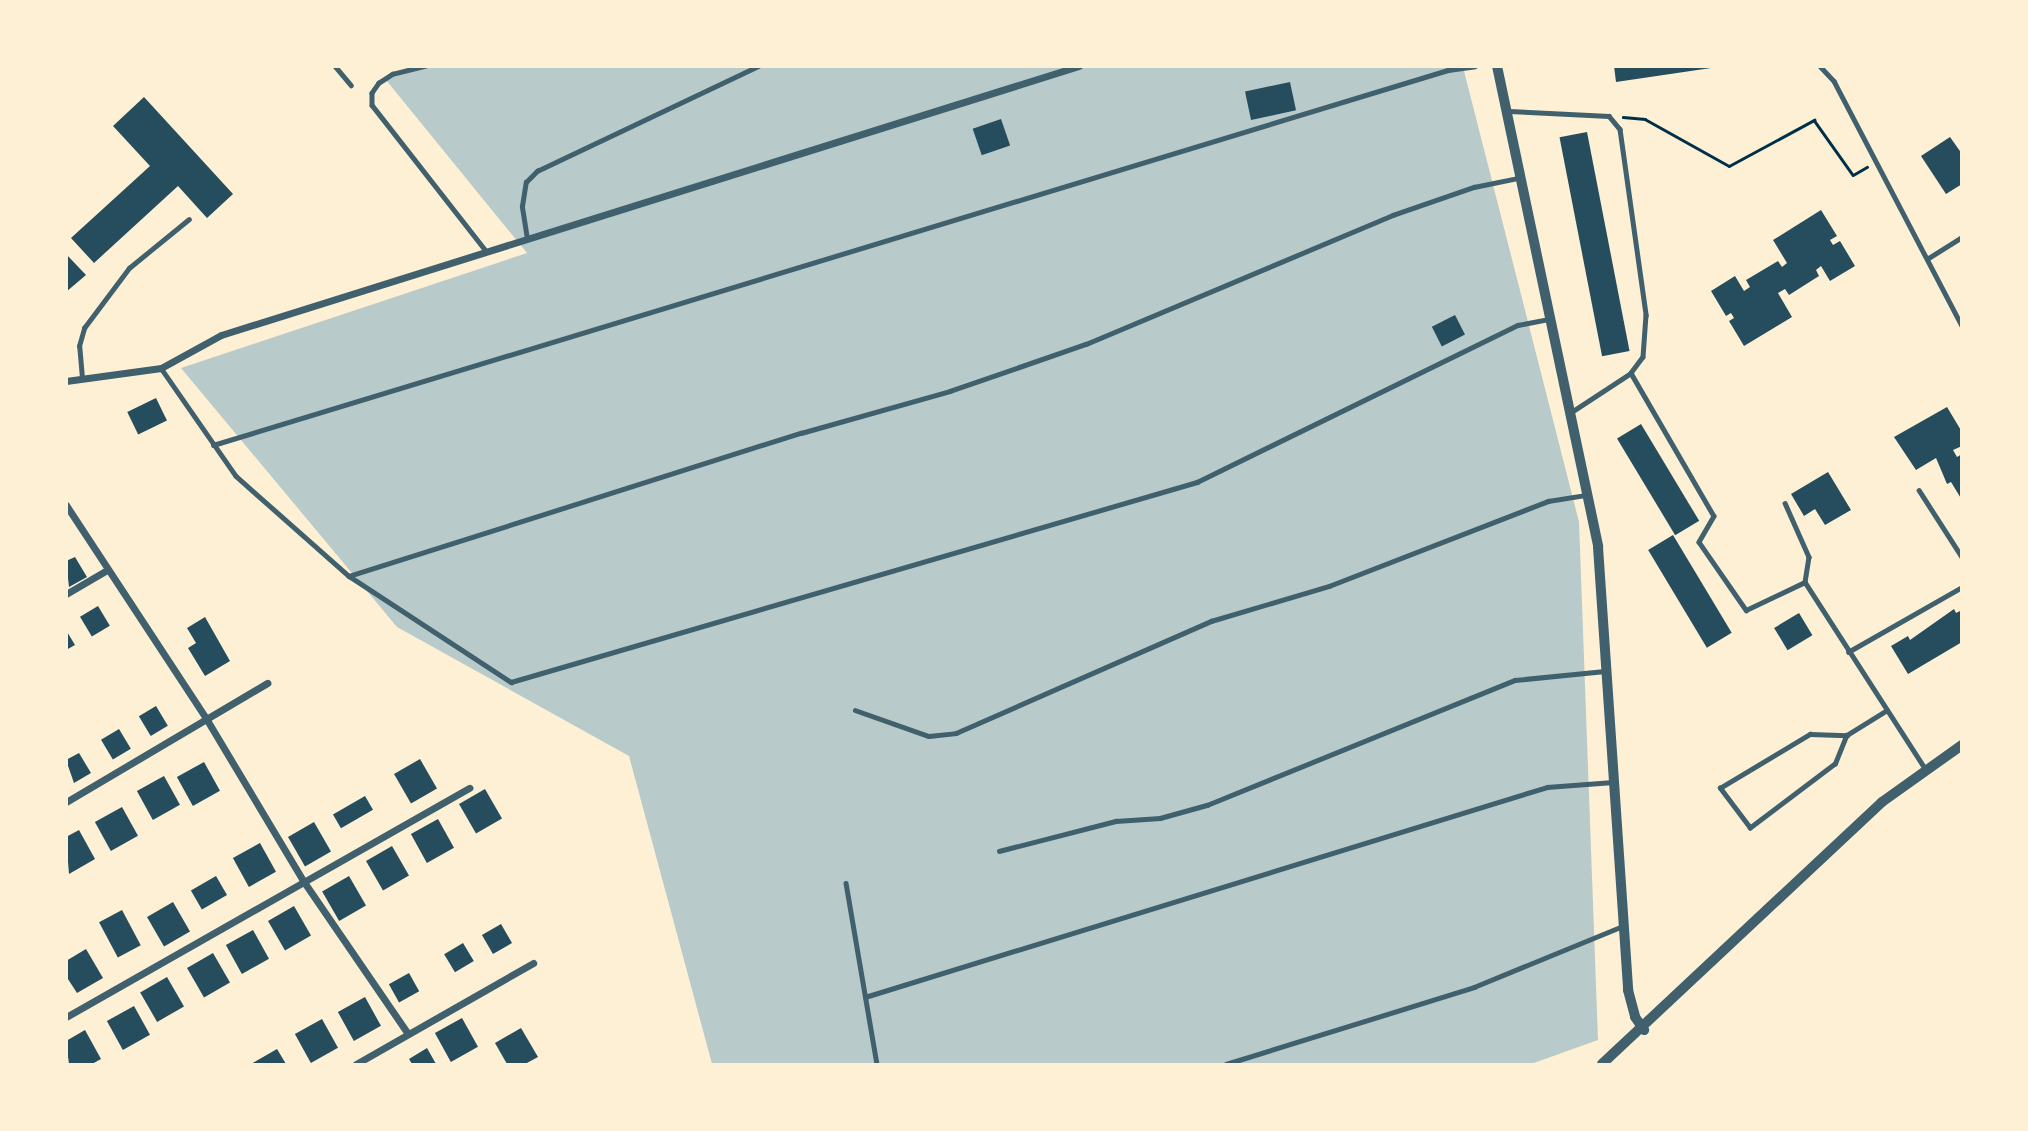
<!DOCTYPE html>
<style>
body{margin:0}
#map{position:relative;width:2028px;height:1131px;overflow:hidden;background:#fdf0d5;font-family:"Open Sans",sans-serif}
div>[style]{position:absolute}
.green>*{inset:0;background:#b9caca}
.building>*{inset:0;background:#264d5e;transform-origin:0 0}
.path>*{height:2.5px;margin:-1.25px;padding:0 1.25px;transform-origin:1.25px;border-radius:1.25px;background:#003049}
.service>*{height:4.5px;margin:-2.25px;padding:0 2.25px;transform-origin:2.25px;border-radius:2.25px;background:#3f606c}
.minor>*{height:7px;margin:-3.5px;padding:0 3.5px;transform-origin:3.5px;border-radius:3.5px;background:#3f606c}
.tertiary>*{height:10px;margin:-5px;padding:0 5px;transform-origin:5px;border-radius:5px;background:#3f606c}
span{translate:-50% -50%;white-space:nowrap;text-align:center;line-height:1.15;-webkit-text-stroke:7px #fdf0d5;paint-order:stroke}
.frame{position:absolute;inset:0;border:68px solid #fdf0d5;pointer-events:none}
</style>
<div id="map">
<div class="green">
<div style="clip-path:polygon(416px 67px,1463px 67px,1579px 522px,1598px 1040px,1531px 1064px,712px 1064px,629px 756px,397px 627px,181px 368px,527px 253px,386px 80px)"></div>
</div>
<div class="building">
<div style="clip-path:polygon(1614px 66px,1711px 66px,1711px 68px,1616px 82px)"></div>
<div style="left:1290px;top:82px;width:29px;height:46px;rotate:78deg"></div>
<div style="clip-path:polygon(144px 97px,233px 194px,207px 218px,178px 186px,94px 263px,71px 238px,150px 166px,113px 126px)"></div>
<div style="left:1001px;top:119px;width:28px;height:30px;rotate:71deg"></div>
<div style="left:1587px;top:132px;width:223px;height:28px;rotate:79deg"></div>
<div style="clip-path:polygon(1950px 137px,1962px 154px,1962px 184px,1946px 194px,1921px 156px)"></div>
<div style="clip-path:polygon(1821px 210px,1837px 236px,1830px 240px,1833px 245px,1840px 241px,1855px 266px,1830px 281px,1821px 266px,1816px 270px,1819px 276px,1789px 295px,1785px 289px,1778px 293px,1792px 317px,1744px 346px,1729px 321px,1734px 318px,1731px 313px,1726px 316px,1711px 291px,1735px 276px,1744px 291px,1750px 287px,1746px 280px,1778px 261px,1782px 267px,1787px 263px,1773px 240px)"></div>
<div style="clip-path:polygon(66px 254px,86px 275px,66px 292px)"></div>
<div style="left:1455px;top:315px;width:22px;height:26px;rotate:63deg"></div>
<div style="left:156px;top:398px;width:25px;height:32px;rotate:64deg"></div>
<div style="clip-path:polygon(1947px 407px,1962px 432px,1962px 446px,1953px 450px,1957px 457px,1962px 454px,1962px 500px,1951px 482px,1947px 484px,1936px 458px,1916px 470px,1894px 437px)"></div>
<div style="left:1641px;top:424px;width:113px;height:28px;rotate:59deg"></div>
<div style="clip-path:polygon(1828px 472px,1851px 510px,1825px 525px,1815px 509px,1804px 516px,1791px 494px)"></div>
<div style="left:1673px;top:535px;width:114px;height:29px;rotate:59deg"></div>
<div style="clip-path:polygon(75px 557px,87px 577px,69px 587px,66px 561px)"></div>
<div style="left:98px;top:606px;width:23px;height:21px;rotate:59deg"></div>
<div style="clip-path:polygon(1954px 609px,1956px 613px,1962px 610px,1962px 642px,1908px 674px,1891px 646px,1908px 636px,1910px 640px)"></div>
<div style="left:1799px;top:613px;width:26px;height:29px;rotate:59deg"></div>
<div style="clip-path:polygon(205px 617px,230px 661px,205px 676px,188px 648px,196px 643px,187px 628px)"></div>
<div style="clip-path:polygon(66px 630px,75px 645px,66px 650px)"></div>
<div style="left:156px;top:706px;width:23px;height:20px;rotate:59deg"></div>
<div style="left:119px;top:729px;width:23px;height:21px;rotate:59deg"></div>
<div style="clip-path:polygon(79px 753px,91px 773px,74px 783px,66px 760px)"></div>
<div style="left:420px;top:759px;width:34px;height:30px;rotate:60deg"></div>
<div style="left:204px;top:762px;width:33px;height:31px;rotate:61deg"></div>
<div style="left:164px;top:776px;width:33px;height:31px;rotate:61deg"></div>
<div style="left:485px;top:789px;width:34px;height:30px;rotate:60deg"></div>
<div style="left:365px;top:796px;width:16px;height:37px;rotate:60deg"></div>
<div style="left:122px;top:807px;width:33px;height:31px;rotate:61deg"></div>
<div style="left:438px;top:819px;width:33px;height:31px;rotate:61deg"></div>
<div style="left:314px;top:822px;width:34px;height:30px;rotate:60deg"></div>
<div style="clip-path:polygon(79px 830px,95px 859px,69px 874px,66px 837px)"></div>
<div style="left:260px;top:843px;width:33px;height:31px;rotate:61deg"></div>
<div style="left:392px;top:846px;width:34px;height:30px;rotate:60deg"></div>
<div style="left:216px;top:876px;width:22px;height:29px;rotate:60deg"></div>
<div style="left:349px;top:876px;width:34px;height:31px;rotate:60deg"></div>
<div style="left:173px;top:902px;width:34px;height:30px;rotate:60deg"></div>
<div style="left:294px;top:906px;width:34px;height:30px;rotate:60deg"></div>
<div style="left:122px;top:910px;width:40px;height:26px;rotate:62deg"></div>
<div style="left:501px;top:924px;width:22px;height:22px;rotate:60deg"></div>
<div style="left:253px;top:930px;width:33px;height:31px;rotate:61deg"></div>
<div style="left:463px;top:943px;width:21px;height:22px;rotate:59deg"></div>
<div style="clip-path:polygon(86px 949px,103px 978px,77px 993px,66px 976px,66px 961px)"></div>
<div style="left:213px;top:953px;width:34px;height:30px;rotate:60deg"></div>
<div style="left:409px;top:973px;width:21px;height:23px;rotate:61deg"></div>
<div style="left:167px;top:977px;width:34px;height:31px;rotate:60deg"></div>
<div style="left:365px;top:997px;width:33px;height:31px;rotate:61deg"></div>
<div style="left:134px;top:1006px;width:33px;height:31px;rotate:61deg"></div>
<div style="left:462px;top:1018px;width:33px;height:31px;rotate:61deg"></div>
<div style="left:322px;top:1019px;width:33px;height:31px;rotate:61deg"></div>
<div style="clip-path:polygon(521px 1028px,538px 1057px,525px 1064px,507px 1064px,495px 1043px)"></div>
<div style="clip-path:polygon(85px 1030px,101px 1059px,92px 1064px,69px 1064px,66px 1041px)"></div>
<div style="clip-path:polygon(427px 1048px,436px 1064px,412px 1064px,409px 1059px)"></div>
<div style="clip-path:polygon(277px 1049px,286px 1064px,251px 1064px)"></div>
</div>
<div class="path">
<div style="left:1623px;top:117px;width:22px;rotate:5deg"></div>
<div style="left:1645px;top:119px;width:96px;rotate:29.2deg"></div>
<div style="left:1729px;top:166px;width:97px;rotate:-28.4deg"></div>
<div style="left:1814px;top:120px;width:67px;rotate:54.7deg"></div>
<div style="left:1853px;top:175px;width:16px;rotate:-30deg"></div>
</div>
<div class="service">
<div style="left:335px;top:66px;width:25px;rotate:50deg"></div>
<div style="left:426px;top:66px;width:34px;rotate:166deg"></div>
<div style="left:393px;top:74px;width:17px;rotate:147deg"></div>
<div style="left:379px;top:83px;width:12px;rotate:125deg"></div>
<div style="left:372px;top:93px;width:12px;rotate:90deg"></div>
<div style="left:372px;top:105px;width:185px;rotate:52deg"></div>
<div style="left:1820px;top:66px;width:21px;rotate:47deg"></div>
<div style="left:1834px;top:81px;width:276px;rotate:62.4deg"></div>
<div style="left:1509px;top:111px;width:100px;rotate:2.9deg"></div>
<div style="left:1609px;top:116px;width:17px;rotate:50deg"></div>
<div style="left:1620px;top:129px;width:188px;rotate:82deg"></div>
<div style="left:1646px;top:315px;width:42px;rotate:94.1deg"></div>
<div style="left:1643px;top:357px;width:20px;rotate:127deg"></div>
<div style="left:527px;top:239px;width:33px;rotate:-99deg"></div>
<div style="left:522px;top:206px;width:24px;rotate:-81deg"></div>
<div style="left:526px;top:182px;width:16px;rotate:-45deg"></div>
<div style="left:537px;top:171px;width:245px;rotate:-25.4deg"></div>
<div style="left:1927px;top:259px;width:41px;rotate:-32.2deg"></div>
<div style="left:161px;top:368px;width:131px;rotate:55.2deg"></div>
<div style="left:236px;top:476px;width:151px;rotate:41.5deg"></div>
<div style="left:349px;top:576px;width:194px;rotate:33.2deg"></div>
<div style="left:511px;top:682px;width:715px;rotate:-16.25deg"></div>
<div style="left:1197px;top:482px;width:357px;rotate:-26.1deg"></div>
<div style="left:1518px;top:325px;width:33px;rotate:-11deg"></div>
<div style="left:82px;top:378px;width:32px;rotate:-95deg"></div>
<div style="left:79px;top:346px;width:19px;rotate:-74deg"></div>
<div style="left:84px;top:328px;width:75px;rotate:-53.1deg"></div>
<div style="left:129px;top:268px;width:77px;rotate:-39.2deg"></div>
<div style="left:1570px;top:413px;width:73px;rotate:-33.3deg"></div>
<div style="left:1631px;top:373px;width:165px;rotate:59.9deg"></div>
<div style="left:1714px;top:516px;width:30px;rotate:120deg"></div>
<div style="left:1699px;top:542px;width:83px;rotate:55.3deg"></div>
<div style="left:1746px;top:610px;width:65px;rotate:-25.4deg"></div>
<div style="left:1805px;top:582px;width:221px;rotate:57.2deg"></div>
<div style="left:213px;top:445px;width:1291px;rotate:-16.89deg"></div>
<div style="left:1448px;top:70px;width:27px;rotate:-8deg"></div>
<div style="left:1919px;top:490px;width:80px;rotate:57.3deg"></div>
<div style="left:1785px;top:503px;width:59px;rotate:66deg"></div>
<div style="left:1809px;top:557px;width:25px;rotate:99deg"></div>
<div style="left:349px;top:576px;width:474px;rotate:-17.6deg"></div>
<div style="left:801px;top:433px;width:155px;rotate:-15.7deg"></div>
<div style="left:950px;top:391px;width:144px;rotate:-19.1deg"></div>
<div style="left:1086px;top:344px;width:333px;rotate:-22.8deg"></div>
<div style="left:1393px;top:215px;width:86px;rotate:-19.1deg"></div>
<div style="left:1474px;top:187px;width:45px;rotate:-11.6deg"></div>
<div style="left:1848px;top:652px;width:131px;rotate:-29.7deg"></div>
<div style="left:855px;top:710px;width:78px;rotate:19.4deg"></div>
<div style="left:929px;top:736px;width:27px;rotate:-6deg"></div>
<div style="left:956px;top:733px;width:279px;rotate:-23.7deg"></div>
<div style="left:1211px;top:621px;width:123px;rotate:-16.5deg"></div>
<div style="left:1329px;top:586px;width:235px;rotate:-21.2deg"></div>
<div style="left:1548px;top:501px;width:37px;rotate:-9deg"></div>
<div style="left:1847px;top:735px;width:31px;rotate:112deg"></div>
<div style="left:1835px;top:764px;width:106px;rotate:143deg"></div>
<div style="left:1750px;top:828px;width:50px;rotate:-126.9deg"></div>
<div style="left:1720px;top:788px;width:105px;rotate:-31deg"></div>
<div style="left:1810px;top:734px;width:37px;rotate:2deg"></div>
<div style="left:1847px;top:735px;width:47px;rotate:-32deg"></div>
<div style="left:999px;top:851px;width:121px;rotate:-14.4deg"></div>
<div style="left:1116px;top:821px;width:44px;rotate:-3.9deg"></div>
<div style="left:1160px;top:818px;width:49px;rotate:-15.5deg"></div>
<div style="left:1207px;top:805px;width:332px;rotate:-22.1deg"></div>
<div style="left:1515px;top:680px;width:90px;rotate:-5.7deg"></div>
<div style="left:846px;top:883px;width:184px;rotate:80.3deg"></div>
<div style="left:865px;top:997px;width:714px;rotate:-17.11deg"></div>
<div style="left:1547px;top:787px;width:66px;rotate:-4.3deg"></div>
<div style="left:1226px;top:1064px;width:260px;rotate:-17.2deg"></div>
<div style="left:1474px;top:987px;width:161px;rotate:-22.3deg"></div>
</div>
<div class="minor">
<div style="left:66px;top:381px;width:96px;rotate:-7.8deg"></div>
<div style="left:161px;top:368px;width:68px;rotate:-28.8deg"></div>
<div style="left:221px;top:335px;width:899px;rotate:-17.41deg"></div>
<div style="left:66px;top:505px;width:257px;rotate:56.7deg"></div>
<div style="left:207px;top:720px;width:189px;rotate:59.1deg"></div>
<div style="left:304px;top:882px;width:184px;rotate:55.6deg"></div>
<div style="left:66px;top:594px;width:48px;rotate:-30.3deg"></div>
<div style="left:66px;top:802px;width:234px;rotate:-30.6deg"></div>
<div style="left:66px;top:1017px;width:464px;rotate:-29.6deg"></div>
<div style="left:356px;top:1064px;width:204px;rotate:-29.7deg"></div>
</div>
<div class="tertiary">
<div style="left:1497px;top:66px;width:491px;rotate:78.1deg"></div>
<div style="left:1598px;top:547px;width:444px;rotate:86.1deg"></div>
<div style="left:1628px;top:990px;width:28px;rotate:75deg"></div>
<div style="left:1635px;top:1017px;width:16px;rotate:55deg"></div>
<div style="left:1602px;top:1064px;width:383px;rotate:-43.1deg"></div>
<div style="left:1882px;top:802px;width:98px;rotate:-35.5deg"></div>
</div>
<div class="frame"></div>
</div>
